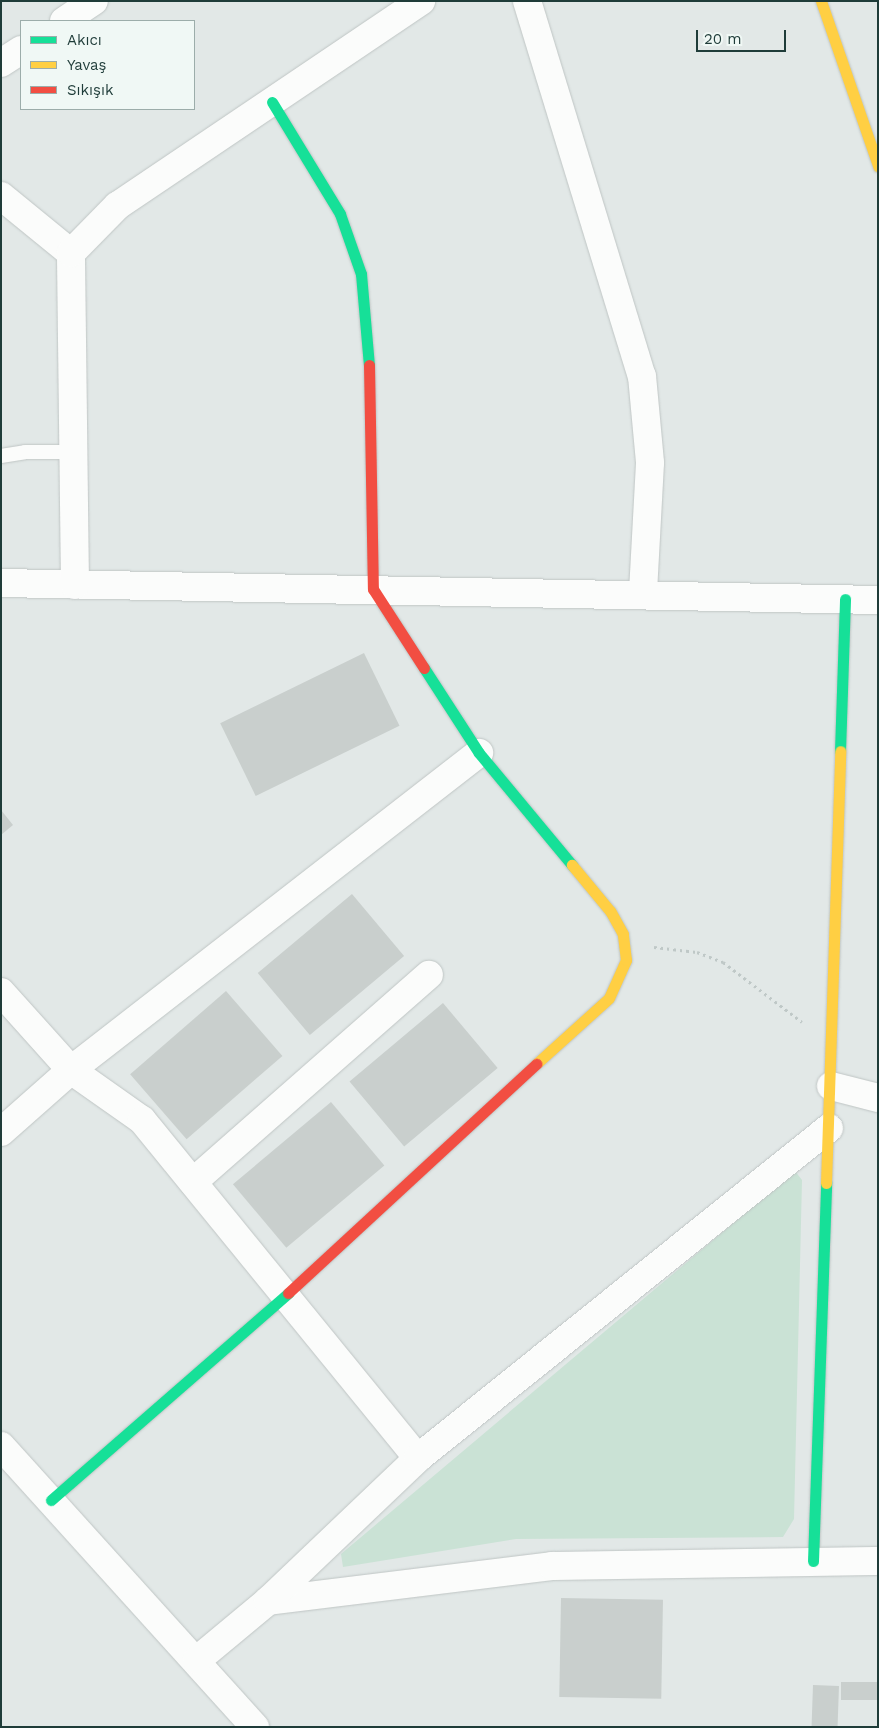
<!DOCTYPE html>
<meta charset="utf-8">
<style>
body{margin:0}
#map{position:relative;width:879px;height:1728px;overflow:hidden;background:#e2e8e7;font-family:"Work Sans",sans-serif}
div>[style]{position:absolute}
.green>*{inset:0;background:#cae2d5}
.building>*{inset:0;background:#c9cfcd;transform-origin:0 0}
.path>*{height:3px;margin-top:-1.5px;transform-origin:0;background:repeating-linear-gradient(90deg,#bfc8c7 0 2.5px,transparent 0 6.5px)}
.roads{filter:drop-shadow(0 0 1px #bfc5c4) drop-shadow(0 0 1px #bfc5c4)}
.lane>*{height:14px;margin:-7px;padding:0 7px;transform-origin:7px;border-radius:7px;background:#fbfcfb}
.street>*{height:28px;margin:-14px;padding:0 14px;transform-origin:14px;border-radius:14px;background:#fbfcfb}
.fast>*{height:11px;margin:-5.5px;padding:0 5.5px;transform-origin:5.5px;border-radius:5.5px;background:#16e098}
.slow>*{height:11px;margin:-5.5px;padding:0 5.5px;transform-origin:5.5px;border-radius:5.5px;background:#ffcf43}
.jam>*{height:11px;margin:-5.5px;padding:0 5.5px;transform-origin:5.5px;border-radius:5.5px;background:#f24e42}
span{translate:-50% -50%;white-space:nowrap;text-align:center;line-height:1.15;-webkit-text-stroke:4px #f0f8f5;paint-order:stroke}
.frame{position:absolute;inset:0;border:2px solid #1f3c39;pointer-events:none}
.legend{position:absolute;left:20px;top:20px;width:175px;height:90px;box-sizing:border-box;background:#f0f8f5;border:1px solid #9cadaa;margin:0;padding:6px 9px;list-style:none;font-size:15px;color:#1f3c39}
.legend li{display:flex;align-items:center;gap:10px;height:25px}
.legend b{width:25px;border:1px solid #9cadaa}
.scale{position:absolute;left:696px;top:30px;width:90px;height:22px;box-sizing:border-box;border:2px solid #1f3c39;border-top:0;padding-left:6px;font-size:15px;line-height:18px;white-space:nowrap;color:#1f3c39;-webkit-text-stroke:4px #f0f8f5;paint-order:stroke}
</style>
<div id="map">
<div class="green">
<div style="clip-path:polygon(795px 1171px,802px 1180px,794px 1519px,783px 1537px,516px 1539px,343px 1567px,341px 1554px)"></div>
</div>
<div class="building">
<div style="left:364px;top:653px;width:81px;height:160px;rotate:64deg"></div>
<div style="clip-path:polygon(1px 810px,13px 825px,1px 835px)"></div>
<div style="left:352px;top:894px;width:81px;height:123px;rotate:50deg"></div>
<div style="left:226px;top:991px;width:86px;height:127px;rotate:49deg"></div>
<div style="left:443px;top:1003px;width:85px;height:122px;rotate:50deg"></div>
<div style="left:331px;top:1102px;width:83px;height:128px;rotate:50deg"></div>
<div style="left:561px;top:1598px;width:102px;height:99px;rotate:1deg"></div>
<div style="left:878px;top:1682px;width:18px;height:37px;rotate:90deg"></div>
<div style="left:813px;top:1685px;width:26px;height:42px;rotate:2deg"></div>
</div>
<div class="path">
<div style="left:654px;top:947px;width:43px;rotate:6.6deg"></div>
<div style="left:697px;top:952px;width:28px;rotate:21deg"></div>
<div style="left:723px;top:962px;width:99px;rotate:37.2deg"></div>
</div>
<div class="roads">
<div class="lane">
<div style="left:1px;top:456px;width:24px;rotate:-9deg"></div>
<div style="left:25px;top:452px;width:48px"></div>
</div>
<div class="street">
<div style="left:527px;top:1px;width:392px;rotate:73deg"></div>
<div style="left:642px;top:376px;width:87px;rotate:84.7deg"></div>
<div style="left:650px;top:463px;width:131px;rotate:93.1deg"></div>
<div style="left:64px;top:21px;width:36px;rotate:-34deg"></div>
<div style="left:1px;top:63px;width:24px;rotate:-33deg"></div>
<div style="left:1px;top:196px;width:90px;rotate:39.2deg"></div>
<div style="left:1px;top:583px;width:877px;rotate:1.11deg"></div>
<div style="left:75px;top:585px;width:332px;rotate:-90.7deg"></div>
<div style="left:71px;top:253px;width:66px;rotate:-45.6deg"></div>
<div style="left:117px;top:206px;width:367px;rotate:-34deg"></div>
<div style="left:1px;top:992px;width:105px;rotate:48.1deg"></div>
<div style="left:71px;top:1070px;width:87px;rotate:35.2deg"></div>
<div style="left:142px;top:1120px;width:436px;rotate:50.8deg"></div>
<div style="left:831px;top:1086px;width:49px;rotate:14.3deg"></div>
<div style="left:1px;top:1132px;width:94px;rotate:-41.5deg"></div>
<div style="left:71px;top:1070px;width:517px;rotate:-37.85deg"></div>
<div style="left:193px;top:1182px;width:314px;rotate:-41.3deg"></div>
<div style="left:1px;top:1446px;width:379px;rotate:47.9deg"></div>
<div style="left:268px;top:1601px;width:286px;rotate:-7deg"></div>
<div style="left:552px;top:1566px;width:326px;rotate:-0.9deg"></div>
<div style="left:197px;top:1660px;width:92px;rotate:-39.7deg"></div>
<div style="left:268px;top:1601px;width:207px;rotate:-43.6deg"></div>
<div style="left:418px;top:1458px;width:527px;rotate:-38.76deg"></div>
</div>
<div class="fast">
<div style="left:272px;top:102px;width:131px;rotate:58.7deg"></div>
<div style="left:340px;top:214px;width:64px;rotate:70.7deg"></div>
<div style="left:361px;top:274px;width:91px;rotate:85deg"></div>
<div style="left:424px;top:668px;width:101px;rotate:57.1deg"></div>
<div style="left:479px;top:753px;width:146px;rotate:50.3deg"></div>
<div style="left:840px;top:751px;width:152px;rotate:-88.1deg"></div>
<div style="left:51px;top:1500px;width:315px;rotate:-41.1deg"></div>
<div style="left:813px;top:1561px;width:378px;rotate:-88deg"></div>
</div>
<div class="slow">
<div style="left:821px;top:1px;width:175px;rotate:70.9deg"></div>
<div style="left:536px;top:1064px;width:98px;rotate:-42.1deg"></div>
<div style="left:609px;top:998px;width:42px;rotate:-65.9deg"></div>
<div style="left:626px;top:960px;width:26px;rotate:-97deg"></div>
<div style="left:623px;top:934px;width:26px;rotate:-119deg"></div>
<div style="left:610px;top:911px;width:60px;rotate:-129.6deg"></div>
<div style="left:826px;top:1183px;width:432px;rotate:-88.1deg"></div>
</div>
<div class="jam">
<div style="left:369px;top:365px;width:224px;rotate:89deg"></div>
<div style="left:373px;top:589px;width:94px;rotate:57.2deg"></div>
<div style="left:288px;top:1293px;width:338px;rotate:-42.7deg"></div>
</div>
</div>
<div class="frame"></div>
<ul class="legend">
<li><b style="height:6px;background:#16e098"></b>Akıcı</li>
<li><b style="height:6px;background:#ffcf43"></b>Yavaş</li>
<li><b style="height:6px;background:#f24e42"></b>Sıkışık</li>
</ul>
<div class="scale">20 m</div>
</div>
